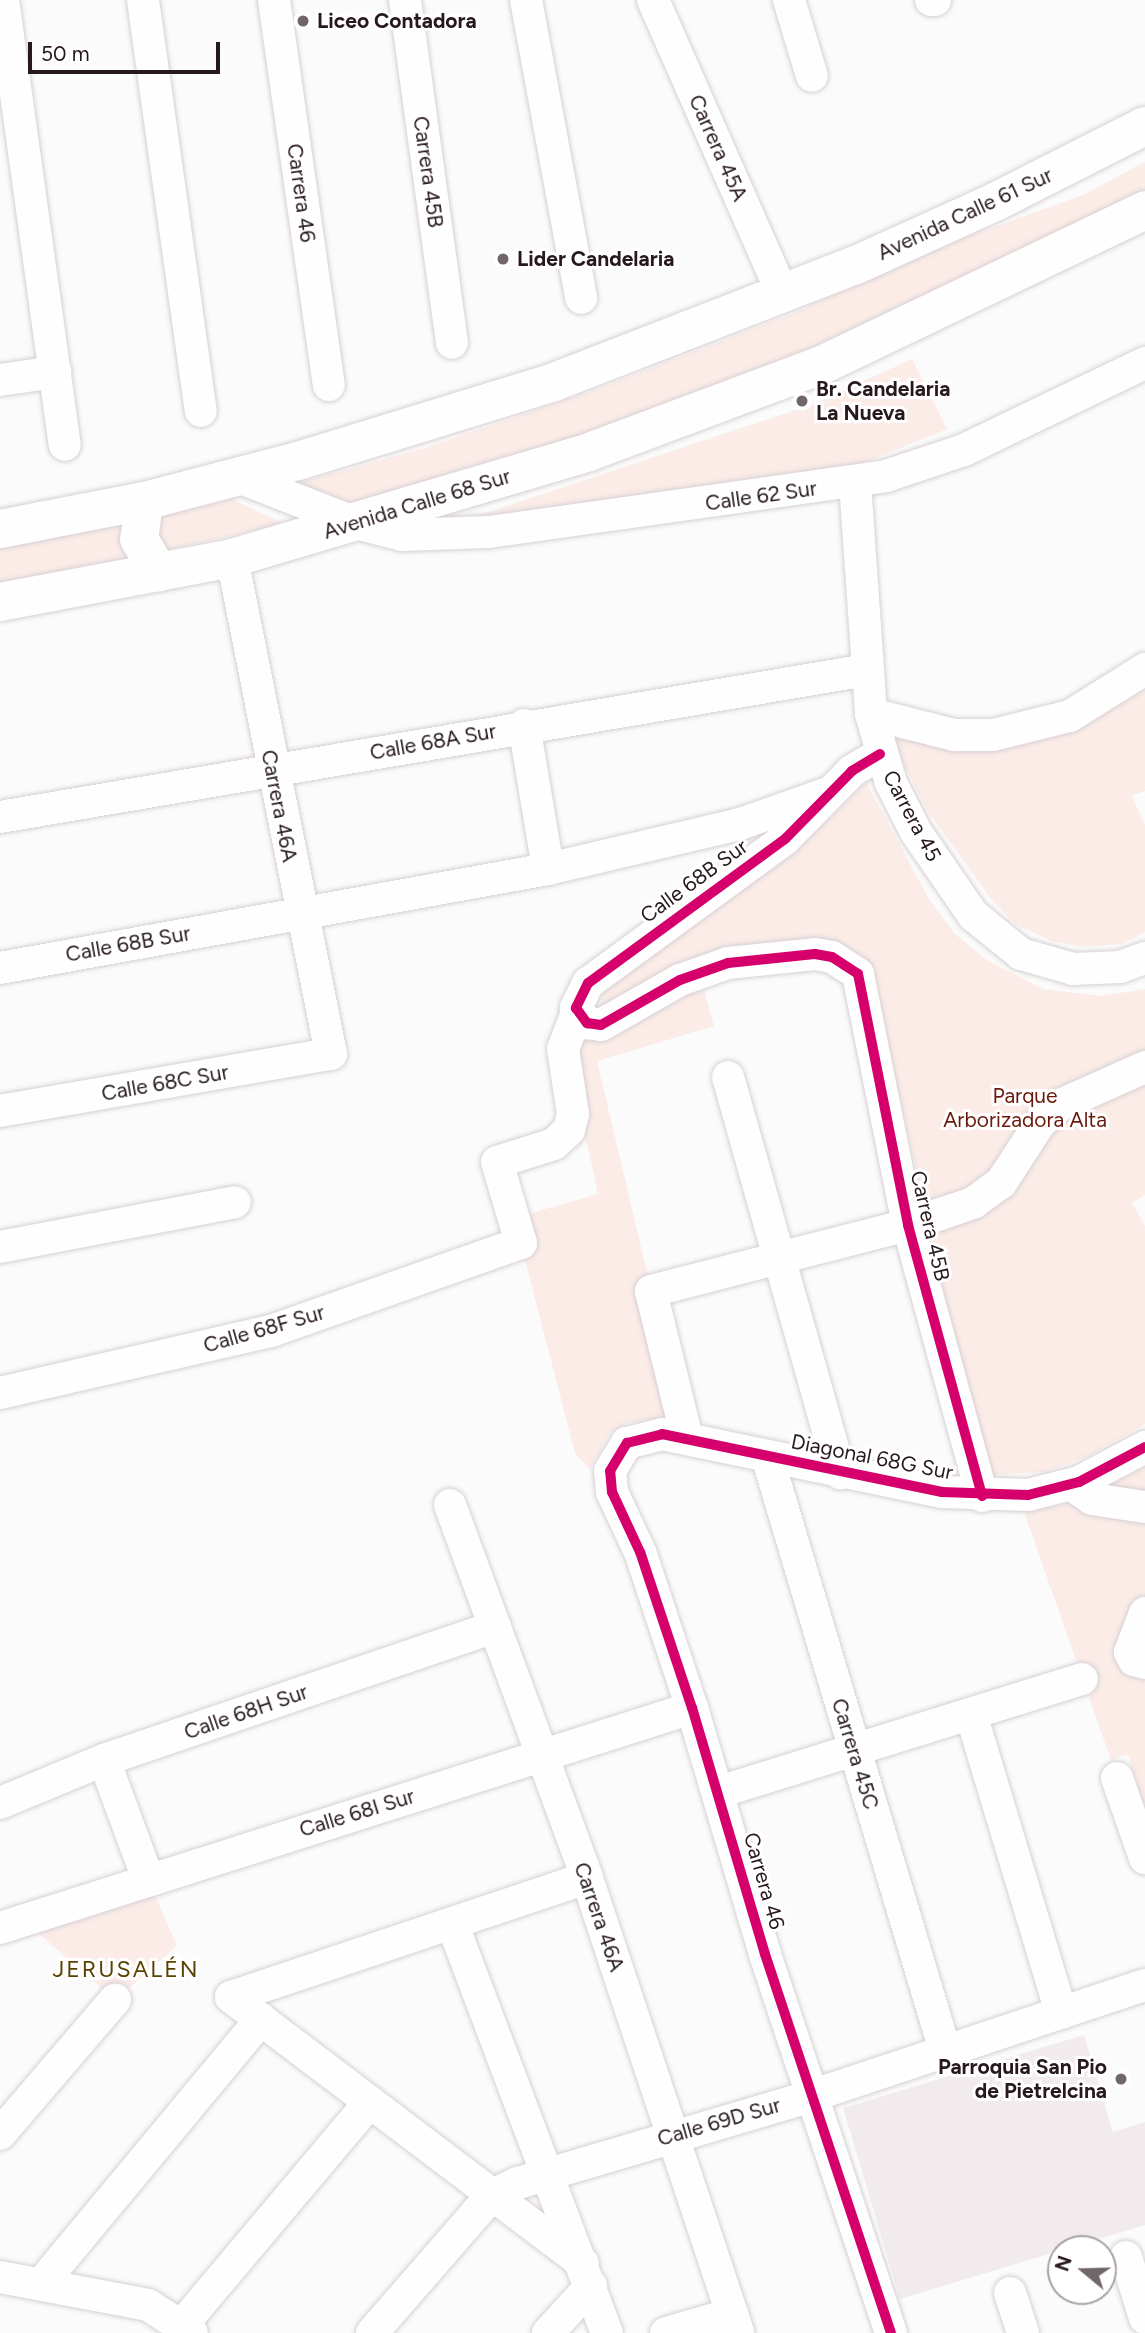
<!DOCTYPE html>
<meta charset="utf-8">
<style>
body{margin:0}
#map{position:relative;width:1145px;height:2333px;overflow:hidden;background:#fbfbfb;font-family:Figtree,sans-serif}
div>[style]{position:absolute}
.built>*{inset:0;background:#f2ebed}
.green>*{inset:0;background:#fbece8}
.roads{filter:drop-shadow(0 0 2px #d7d0d3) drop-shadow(0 0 2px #d7d0d3)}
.minor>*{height:32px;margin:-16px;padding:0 16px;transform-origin:16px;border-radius:16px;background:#fefefe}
.major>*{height:38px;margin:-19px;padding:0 19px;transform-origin:19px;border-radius:19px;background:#fefefe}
.cycleway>*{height:10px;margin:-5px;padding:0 5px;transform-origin:5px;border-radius:5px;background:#d6006c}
.dots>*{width:19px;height:19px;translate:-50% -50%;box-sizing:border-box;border:4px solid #fff;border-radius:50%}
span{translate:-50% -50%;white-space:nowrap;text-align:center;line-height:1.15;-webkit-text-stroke:6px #fff;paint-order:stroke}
.poi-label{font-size:21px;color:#27181e;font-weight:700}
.left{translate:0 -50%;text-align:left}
.right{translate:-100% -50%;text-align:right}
.street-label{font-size:21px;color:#27181e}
.park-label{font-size:21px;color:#6b170b}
.neighbourhood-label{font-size:23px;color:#594301;letter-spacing:2px}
.north{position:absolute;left:1047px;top:2235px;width:70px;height:70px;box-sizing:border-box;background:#fff;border:2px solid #a9a3a5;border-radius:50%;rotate:289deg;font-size:19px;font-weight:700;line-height:28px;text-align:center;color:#27181e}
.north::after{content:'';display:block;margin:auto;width:24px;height:32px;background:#71676b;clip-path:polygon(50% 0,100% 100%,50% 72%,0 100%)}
.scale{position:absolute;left:28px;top:42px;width:192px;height:32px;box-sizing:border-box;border:4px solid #27181e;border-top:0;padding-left:9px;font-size:21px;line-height:24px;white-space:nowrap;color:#27181e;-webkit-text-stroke:5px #fff;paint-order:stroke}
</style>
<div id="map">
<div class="built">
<div style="clip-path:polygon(1084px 2035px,1113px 2132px,1145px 2122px,1145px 2225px,900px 2299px,843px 2108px)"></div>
</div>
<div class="green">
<div style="clip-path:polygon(1145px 162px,1145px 192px,814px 347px,711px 387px,577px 436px,356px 505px,298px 483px,425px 448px,592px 391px,796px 312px,969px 236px,1083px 195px)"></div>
<div style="clip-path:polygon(912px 359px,947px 429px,858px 465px,467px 519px,811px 405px)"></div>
<div style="clip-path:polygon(231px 499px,285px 524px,0 586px,0 547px,107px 528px)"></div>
<div style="clip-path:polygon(1145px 690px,1145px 791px,1132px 796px,1145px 825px,1145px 932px,1121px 944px,1083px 947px,1051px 941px,1015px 924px,991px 899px,927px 810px,890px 737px,974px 750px,1024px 744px,1078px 728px)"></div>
<div style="clip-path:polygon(866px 782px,929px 899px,955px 934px,988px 961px,1043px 989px,1101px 996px,1145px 989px,1145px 1195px,1132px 1203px,1145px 1226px,1145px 1424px,1087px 1457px,1044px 1472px,992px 1475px,941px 1283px,888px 1042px,872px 982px,853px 950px,818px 939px,608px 1009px,600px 1004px,605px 988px,797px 851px)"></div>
<div style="clip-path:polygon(702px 983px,714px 1026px,597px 1061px,682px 1420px,628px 1422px,609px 1434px,590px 1469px,575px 1453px,514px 1218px,598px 1194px,573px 1080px,579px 1039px,628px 1029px)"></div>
<div style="clip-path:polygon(1145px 1467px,1145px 1809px,1128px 1754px,1111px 1760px,1023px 1509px,1060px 1506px)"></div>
<div style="clip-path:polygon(154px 1893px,177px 1946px,115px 2000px,37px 1932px)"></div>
</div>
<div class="roads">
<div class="minor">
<div style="left:3px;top:0;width:449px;rotate:82.1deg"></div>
<div style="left:143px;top:0;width:415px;rotate:82deg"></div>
<div style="left:274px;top:0;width:389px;rotate:81.9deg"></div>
<div style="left:405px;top:0;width:346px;rotate:82.2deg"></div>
<div style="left:526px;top:0;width:303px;rotate:79.5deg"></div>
<div style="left:653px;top:0;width:322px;rotate:66.2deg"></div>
<div style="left:789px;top:0;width:79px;rotate:73.2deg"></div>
<div style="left:931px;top:0;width:4px"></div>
<div style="left:0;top:380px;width:56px;rotate:-8.3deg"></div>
<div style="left:236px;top:476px;width:129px;rotate:21.4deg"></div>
<div style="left:356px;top:523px;width:48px;rotate:14.6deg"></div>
<div style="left:402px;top:535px;width:87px;rotate:-2deg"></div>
<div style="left:489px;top:532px;width:401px;rotate:-8deg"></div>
<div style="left:886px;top:476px;width:82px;rotate:-18.4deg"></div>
<div style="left:964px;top:450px;width:201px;rotate:-25.7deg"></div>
<div style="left:855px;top:483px;width:232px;rotate:86deg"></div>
<div style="left:871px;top:714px;width:72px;rotate:73.8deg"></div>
<div style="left:891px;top:783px;width:55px;rotate:63deg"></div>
<div style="left:916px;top:832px;width:101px;rotate:55.5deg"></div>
<div style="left:973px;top:915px;width:62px;rotate:39.1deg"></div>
<div style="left:1021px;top:954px;width:54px;rotate:16.1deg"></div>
<div style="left:1073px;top:969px;width:47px;rotate:-2.4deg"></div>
<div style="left:1120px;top:967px;width:27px;rotate:-20deg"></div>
<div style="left:871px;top:714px;width:86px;rotate:14.2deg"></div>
<div style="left:954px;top:735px;width:39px"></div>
<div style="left:993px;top:735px;width:79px;rotate:-13.9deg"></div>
<div style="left:1070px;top:716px;width:89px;rotate:-32.1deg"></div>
<div style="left:524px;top:725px;width:146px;rotate:80.5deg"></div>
<div style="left:880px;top:754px;width:33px;rotate:149deg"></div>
<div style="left:852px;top:771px;width:95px;rotate:134.6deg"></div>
<div style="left:785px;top:839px;width:244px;rotate:143.8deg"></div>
<div style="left:588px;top:983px;width:28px;rotate:116deg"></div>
<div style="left:576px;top:1008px;width:19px;rotate:54deg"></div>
<div style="left:587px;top:1023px;width:14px;rotate:8deg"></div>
<div style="left:601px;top:1025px;width:91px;rotate:-29.7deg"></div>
<div style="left:680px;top:980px;width:51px;rotate:-19.5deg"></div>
<div style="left:728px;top:963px;width:87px;rotate:-5.9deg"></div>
<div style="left:815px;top:954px;width:17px;rotate:10deg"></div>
<div style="left:832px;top:957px;width:31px;rotate:33deg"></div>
<div style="left:858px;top:974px;width:256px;rotate:78.7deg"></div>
<div style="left:908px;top:1225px;width:281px;rotate:74.7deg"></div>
<div style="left:0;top:817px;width:878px;rotate:-9.63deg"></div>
<div style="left:0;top:968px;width:557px;rotate:-10.24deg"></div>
<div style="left:548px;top:869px;width:197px;rotate:-13.2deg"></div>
<div style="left:740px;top:824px;width:90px;rotate:-19.4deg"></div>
<div style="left:728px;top:1077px;width:412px;rotate:74.2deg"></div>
<div style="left:0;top:1111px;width:336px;rotate:-9.8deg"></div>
<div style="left:331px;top:1054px;width:506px;rotate:-101.29deg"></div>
<div style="left:0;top:1247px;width:239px;rotate:-10.8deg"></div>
<div style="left:0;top:1393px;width:278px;rotate:-12.9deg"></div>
<div style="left:271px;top:1331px;width:265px;rotate:-19.4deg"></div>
<div style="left:521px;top:1243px;width:84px;rotate:-106.5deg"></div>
<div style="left:497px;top:1162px;width:60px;rotate:-17.5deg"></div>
<div style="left:554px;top:1144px;width:21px;rotate:-43deg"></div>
<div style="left:569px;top:1130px;width:16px;rotate:-76deg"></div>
<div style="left:573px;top:1114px;width:66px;rotate:-98.7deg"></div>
<div style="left:563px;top:1049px;width:40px;rotate:-69deg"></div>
<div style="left:687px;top:1438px;width:151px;rotate:-103.8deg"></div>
<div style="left:651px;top:1291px;width:265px;rotate:-14.4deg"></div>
<div style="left:908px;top:1225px;width:69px;rotate:-18.7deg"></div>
<div style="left:973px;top:1203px;width:34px;rotate:-36deg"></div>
<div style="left:1001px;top:1183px;width:72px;rotate:-57deg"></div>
<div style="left:1040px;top:1123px;width:27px;rotate:-42deg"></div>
<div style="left:1060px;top:1105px;width:93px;rotate:-24.1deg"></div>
<div style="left:767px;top:1456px;width:621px;rotate:73.34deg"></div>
<div style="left:1072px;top:1485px;width:24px;rotate:35deg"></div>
<div style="left:1092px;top:1499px;width:54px;rotate:8.6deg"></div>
<div style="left:450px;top:1505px;width:397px;rotate:69.8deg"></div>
<div style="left:587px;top:1878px;width:479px;rotate:71.6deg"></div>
<div style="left:1145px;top:1613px;width:42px;rotate:111deg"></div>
<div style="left:1130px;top:1652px;width:9px;rotate:63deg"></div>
<div style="left:1134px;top:1660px;width:11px;rotate:15deg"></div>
<div style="left:971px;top:1714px;width:312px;rotate:73.2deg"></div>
<div style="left:104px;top:1760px;width:127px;rotate:69.7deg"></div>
<div style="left:1117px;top:1778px;width:85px;rotate:70.7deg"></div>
<div style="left:719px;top:1792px;width:380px;rotate:-17.3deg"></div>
<div style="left:0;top:1803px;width:113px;rotate:-22.5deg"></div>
<div style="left:104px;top:1760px;width:413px;rotate:-18.8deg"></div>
<div style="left:452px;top:1923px;width:438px;rotate:69.3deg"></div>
<div style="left:0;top:1928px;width:726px;rotate:-17.64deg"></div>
<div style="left:231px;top:1997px;width:441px;rotate:37.1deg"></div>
<div style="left:231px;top:1997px;width:375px;rotate:-18.5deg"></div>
<div style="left:0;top:2134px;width:177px;rotate:-49.4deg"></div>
<div style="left:1126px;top:2257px;width:64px;rotate:72.7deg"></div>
<div style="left:0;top:2277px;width:151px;rotate:10.7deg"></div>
<div style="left:148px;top:2305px;width:52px;rotate:32.5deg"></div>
<div style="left:42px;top:2283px;width:343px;rotate:-50.3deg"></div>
<div style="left:1010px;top:2293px;width:42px;rotate:72deg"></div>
<div style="left:183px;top:2324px;width:290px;rotate:-49.9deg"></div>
<div style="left:372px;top:2333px;width:160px;rotate:-49deg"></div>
<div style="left:477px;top:2212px;width:23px;rotate:-47deg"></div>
<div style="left:493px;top:2195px;width:28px;rotate:-26deg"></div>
<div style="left:518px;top:2183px;width:306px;rotate:-16.5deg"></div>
<div style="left:811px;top:2096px;width:352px;rotate:-18.4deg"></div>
<div style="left:548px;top:2333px;width:64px;rotate:-47.5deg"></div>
<div style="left:666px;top:2333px;width:69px;rotate:-16.1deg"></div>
<div style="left:891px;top:2333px;width:399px;rotate:-108.4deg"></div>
<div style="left:765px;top:1954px;width:257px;rotate:-106.5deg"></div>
<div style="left:692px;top:1708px;width:164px;rotate:-108.4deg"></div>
<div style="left:640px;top:1552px;width:66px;rotate:-115deg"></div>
<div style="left:612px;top:1492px;width:21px;rotate:-95deg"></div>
<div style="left:610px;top:1471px;width:33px;rotate:-59deg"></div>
<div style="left:627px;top:1443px;width:36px;rotate:-14deg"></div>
<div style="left:662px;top:1434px;width:286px;rotate:11.7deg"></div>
<div style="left:942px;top:1492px;width:86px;rotate:2deg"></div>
<div style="left:1028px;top:1495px;width:53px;rotate:-14.3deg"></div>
<div style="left:1079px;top:1482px;width:75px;rotate:-27.9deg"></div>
</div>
<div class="major">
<div style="left:144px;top:501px;width:38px;rotate:97deg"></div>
<div style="left:139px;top:539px;width:39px;rotate:59deg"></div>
<div style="left:0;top:529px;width:147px;rotate:-11deg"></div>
<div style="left:144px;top:501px;width:159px;rotate:-14.6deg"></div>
<div style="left:298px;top:461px;width:268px;rotate:-17.1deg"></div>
<div style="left:554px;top:382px;width:324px;rotate:-21.2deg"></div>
<div style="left:856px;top:265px;width:153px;rotate:-24.4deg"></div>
<div style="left:995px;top:202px;width:168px;rotate:-26.9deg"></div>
<div style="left:0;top:602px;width:236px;rotate:-10.7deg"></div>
<div style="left:232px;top:558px;width:372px;rotate:-16.5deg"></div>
<div style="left:589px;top:452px;width:249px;rotate:-20.5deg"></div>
<div style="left:822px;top:365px;width:358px;rotate:-25.6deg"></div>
</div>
</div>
<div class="cycleway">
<div style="left:880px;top:754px;width:33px;rotate:149deg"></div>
<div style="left:852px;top:771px;width:95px;rotate:134.6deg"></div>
<div style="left:785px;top:839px;width:244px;rotate:143.8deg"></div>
<div style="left:588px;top:983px;width:28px;rotate:116deg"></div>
<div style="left:576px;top:1008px;width:19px;rotate:54deg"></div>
<div style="left:587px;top:1023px;width:14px;rotate:8deg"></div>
<div style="left:601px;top:1025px;width:91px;rotate:-29.7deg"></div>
<div style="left:680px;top:980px;width:51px;rotate:-19.5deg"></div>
<div style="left:728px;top:963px;width:87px;rotate:-5.9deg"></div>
<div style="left:815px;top:954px;width:17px;rotate:10deg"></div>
<div style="left:832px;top:957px;width:31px;rotate:33deg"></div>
<div style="left:858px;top:974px;width:256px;rotate:78.7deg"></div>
<div style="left:908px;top:1225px;width:281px;rotate:74.7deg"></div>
<div style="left:891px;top:2333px;width:399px;rotate:-108.4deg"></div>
<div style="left:765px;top:1954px;width:257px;rotate:-106.5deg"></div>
<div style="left:692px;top:1708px;width:164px;rotate:-108.4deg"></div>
<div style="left:640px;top:1552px;width:66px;rotate:-115deg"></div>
<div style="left:612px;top:1492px;width:21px;rotate:-95deg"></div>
<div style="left:610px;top:1471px;width:33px;rotate:-59deg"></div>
<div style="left:627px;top:1443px;width:36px;rotate:-14deg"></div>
<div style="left:662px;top:1434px;width:286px;rotate:11.7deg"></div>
<div style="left:942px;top:1492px;width:86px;rotate:2deg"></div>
<div style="left:1028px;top:1495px;width:53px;rotate:-14.3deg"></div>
<div style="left:1079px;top:1482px;width:75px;rotate:-27.9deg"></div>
</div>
<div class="dots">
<div style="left:303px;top:21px;background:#71676b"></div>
<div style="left:503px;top:259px;background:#71676b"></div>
<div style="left:802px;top:401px;background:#71676b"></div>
<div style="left:1121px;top:2079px;background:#71676b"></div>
</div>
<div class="poi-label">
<span class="left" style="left:317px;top:21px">Liceo Contadora</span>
<span class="left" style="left:517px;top:259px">Lider Candelaria</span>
<span class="left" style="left:816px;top:401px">Br. Candelaria<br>La Nueva</span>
<span class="right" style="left:1107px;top:2079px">Parroquia San Pio<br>de Pietrelcina</span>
</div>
<div class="street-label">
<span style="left:718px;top:148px;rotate:66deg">Carrera 45A</span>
<span style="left:428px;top:172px;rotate:82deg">Carrera 45B</span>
<span style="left:301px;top:193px;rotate:82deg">Carrera 46</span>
<span style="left:965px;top:214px;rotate:-25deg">Avenida Calle 61 Sur</span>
<span style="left:761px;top:496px;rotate:-8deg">Calle 62 Sur</span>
<span style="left:417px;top:504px;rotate:-17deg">Avenida Calle 68 Sur</span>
<span style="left:433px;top:742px;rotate:-10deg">Calle 68A Sur</span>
<span style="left:279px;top:806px;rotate:79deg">Carrera 46A</span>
<span style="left:912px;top:816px;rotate:62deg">Carrera 45</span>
<span style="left:694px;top:881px;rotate:-36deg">Calle 68B Sur</span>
<span style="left:128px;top:944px;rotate:-10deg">Calle 68B Sur</span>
<span style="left:165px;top:1083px;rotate:-10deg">Calle 68C Sur</span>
<span style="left:930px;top:1226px;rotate:77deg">Carrera 45B</span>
<span style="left:264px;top:1329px;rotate:-16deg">Calle 68F Sur</span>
<span style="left:872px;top:1457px;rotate:11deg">Diagonal 68G Sur</span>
<span style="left:246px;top:1712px;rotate:-19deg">Calle 68H Sur</span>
<span style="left:855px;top:1754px;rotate:73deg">Carrera 45C</span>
<span style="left:357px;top:1813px;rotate:-17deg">Calle 68I Sur</span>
<span style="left:764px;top:1881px;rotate:74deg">Carrera 46</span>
<span style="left:599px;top:1917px;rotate:71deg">Carrera 46A</span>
<span style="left:719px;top:2122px;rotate:-16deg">Calle 69D Sur</span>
</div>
<div class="park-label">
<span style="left:1025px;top:1108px">Parque<br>Arborizadora Alta</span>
</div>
<div class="neighbourhood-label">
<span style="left:126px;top:1969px">JERUSALÉN</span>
</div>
<div class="north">N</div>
<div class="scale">50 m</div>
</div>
